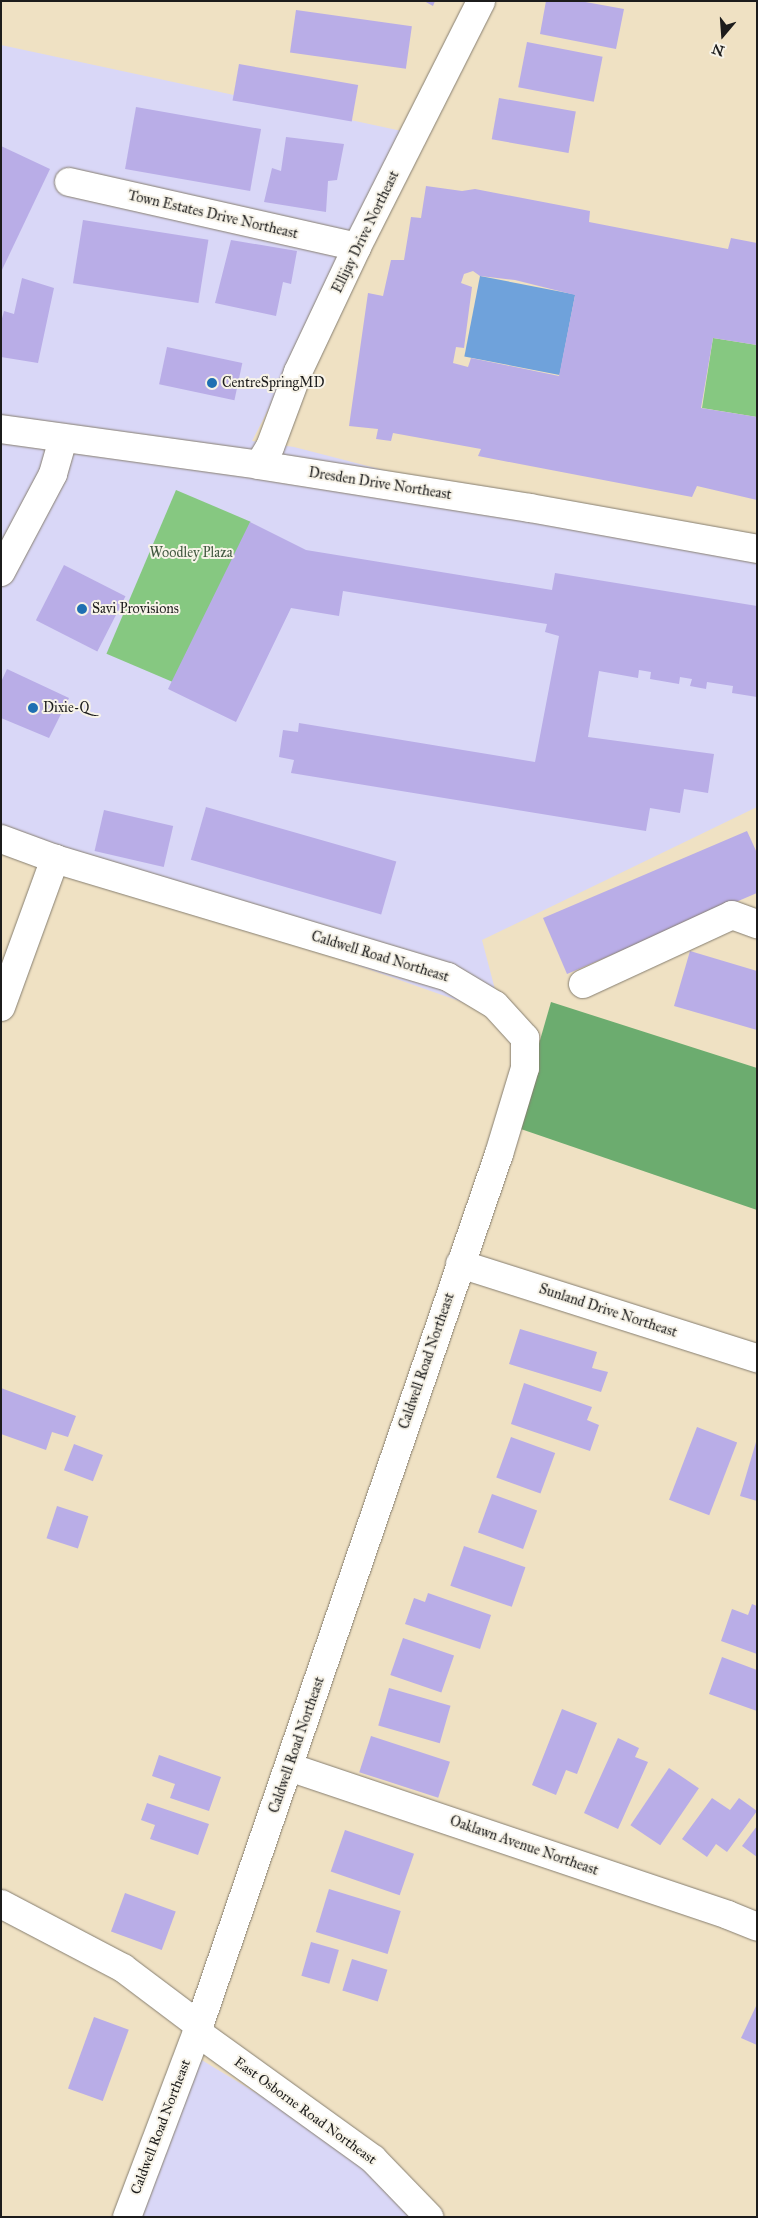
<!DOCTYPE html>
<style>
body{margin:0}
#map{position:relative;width:758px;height:2218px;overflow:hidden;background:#efe1c3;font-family:"IM FELL Great Primer",serif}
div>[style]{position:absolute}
.built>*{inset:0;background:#d9d7f7}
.green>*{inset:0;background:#86c881;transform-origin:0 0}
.forest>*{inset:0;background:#6cac6f}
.water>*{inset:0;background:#6fa2db;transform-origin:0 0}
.building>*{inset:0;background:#b9ade7;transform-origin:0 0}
.roads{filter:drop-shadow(0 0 1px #867e70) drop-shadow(0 0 1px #867e70)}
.street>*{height:28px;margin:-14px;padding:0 14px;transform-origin:14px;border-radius:14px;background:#fff}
.secondary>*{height:28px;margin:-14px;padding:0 14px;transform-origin:14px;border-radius:14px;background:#fff}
.dots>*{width:14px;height:14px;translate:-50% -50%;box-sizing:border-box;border:2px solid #f7f3e8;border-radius:50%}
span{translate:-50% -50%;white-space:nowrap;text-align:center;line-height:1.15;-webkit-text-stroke:4px #f7f3e8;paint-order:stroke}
.street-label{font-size:14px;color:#1c1c1c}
.poi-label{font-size:14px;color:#1c1c1c}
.left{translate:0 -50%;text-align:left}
.park-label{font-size:14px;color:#41583f}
.frame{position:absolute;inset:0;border:2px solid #1c1c1c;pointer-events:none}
.north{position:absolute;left:698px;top:10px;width:50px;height:50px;-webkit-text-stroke:4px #f7f3e8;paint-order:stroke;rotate:198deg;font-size:14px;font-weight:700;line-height:20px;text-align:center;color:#1c1c1c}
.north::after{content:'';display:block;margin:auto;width:18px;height:22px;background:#1c1c1c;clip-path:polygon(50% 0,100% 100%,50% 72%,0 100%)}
</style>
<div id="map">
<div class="built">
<div style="clip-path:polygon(1px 45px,411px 133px,252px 441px,294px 447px,530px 508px,673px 532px,757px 564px,757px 807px,482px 940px,502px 1016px,1px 840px)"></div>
<div style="clip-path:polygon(195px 2056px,408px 2184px,435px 2217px,129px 2217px)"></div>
</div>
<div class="green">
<div style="clip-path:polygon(713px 338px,757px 345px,757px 417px,702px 408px)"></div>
<div style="left:176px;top:490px;width:81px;height:178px;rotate:23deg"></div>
</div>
<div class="forest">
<div style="clip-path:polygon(551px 1002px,757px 1068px,757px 1210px,515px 1127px)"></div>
</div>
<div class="water">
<div style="left:480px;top:276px;width:97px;height:82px;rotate:11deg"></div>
</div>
<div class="building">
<div style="clip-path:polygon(424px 1px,435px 1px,433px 6px)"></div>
<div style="clip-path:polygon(546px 1px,580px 1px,624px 9px,616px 49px,540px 34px)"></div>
<div style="left:296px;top:10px;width:117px;height:43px;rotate:8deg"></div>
<div style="left:527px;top:42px;width:77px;height:46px;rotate:11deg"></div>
<div style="left:239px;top:64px;width:121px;height:37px;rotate:10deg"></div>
<div style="left:499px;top:98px;width:78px;height:42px;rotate:10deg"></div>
<div style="left:136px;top:107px;width:127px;height:63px;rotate:10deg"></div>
<div style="clip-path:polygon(286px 137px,344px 144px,337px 180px,328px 181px,326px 212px,264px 202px,272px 168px,281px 171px)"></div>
<div style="clip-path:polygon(1px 146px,50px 169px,1px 272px)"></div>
<div style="clip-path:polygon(evenodd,426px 186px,462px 191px,475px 189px,590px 211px,589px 222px,728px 249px,731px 238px,757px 243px,757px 345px,713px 338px,701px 408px,757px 417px,757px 500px,697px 486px,692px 497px,478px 456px,481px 449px,393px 433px,391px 441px,376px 439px,378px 429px,349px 426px,368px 293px,383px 296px,391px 260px,404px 260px,411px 217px,421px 218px,426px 186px,473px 271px,480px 276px,515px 280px,575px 295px,559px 376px,471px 358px,468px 367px,453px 363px,456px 347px,464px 348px,472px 287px,461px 283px,464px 274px,473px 271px)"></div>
<div style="left:83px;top:220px;width:127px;height:64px;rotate:9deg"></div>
<div style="clip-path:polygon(231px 240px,297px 251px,291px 284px,283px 282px,276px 316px,215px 303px)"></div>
<div style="clip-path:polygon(22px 278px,54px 288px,38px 363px,1px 357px,1px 322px,4px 311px,14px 314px)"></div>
<div style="left:167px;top:347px;width:77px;height:38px;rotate:12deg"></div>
<div style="clip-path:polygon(250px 522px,306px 550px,552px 590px,555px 573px,757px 606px,757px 697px,732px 693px,733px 686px,707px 682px,706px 689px,690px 686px,692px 679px,680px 677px,679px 684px,650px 679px,651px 672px,639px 670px,638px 678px,599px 671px,588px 737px,714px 754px,708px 793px,684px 789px,680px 813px,650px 808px,646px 831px,291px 773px,294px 760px,279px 757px,283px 730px,298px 732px,299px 723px,535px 762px,559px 636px,545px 632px,547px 624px,343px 591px,339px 616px,291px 608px,236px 722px,168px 689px)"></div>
<div style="left:64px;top:565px;width:69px;height:62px;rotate:27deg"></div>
<div style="clip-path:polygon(7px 669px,69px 698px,49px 738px,1px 718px,1px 682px)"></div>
<div style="left:206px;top:807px;width:198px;height:55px;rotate:16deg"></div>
<div style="left:104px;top:810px;width:71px;height:42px;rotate:13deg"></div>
<div style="clip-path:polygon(747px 831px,757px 853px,757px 893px,567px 974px,543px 918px)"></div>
<div style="clip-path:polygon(690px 951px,757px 971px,757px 1030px,674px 1006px)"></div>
<div style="clip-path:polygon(520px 1329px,597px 1352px,592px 1368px,608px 1372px,601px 1392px,509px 1364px)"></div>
<div style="clip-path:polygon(524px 1383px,592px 1407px,587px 1420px,599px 1425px,590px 1451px,511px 1424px)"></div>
<div style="clip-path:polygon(1px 1388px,76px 1416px,68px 1437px,52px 1432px,46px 1450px,1px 1434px)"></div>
<div style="left:697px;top:1427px;width:43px;height:78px;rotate:21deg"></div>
<div style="left:511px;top:1437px;width:47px;height:43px;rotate:20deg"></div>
<div style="clip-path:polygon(756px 1442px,757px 1443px,757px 1501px,740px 1496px)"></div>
<div style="left:74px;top:1444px;width:31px;height:28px;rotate:21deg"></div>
<div style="left:492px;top:1494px;width:48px;height:41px;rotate:20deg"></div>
<div style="left:57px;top:1506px;width:33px;height:34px;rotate:18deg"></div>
<div style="left:464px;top:1546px;width:65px;height:42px;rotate:19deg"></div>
<div style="clip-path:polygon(428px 1593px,491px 1615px,480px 1649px,405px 1624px,414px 1598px,425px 1602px)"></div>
<div style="clip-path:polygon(752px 1604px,757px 1606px,757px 1654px,721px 1641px,732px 1609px,748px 1615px)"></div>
<div style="left:403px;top:1638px;width:54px;height:39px;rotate:19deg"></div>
<div style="clip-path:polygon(722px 1657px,757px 1670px,757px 1711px,709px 1694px)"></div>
<div style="left:389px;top:1688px;width:64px;height:39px;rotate:16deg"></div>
<div style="clip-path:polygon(562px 1709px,597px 1723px,577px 1774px,566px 1770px,556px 1795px,532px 1785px)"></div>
<div style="left:371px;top:1736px;width:83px;height:38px;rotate:18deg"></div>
<div style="clip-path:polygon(618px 1738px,639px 1748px,635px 1757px,648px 1762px,618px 1829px,584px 1813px)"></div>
<div style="clip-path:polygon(159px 1755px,221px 1777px,209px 1811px,170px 1798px,175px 1784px,152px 1776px)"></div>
<div style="left:669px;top:1768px;width:36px;height:69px;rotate:34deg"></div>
<div style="clip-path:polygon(712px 1798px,730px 1810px,739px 1798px,757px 1811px,727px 1852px,716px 1844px,707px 1857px,682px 1839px)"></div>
<div style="clip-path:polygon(147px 1803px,209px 1824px,198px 1855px,150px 1839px,155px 1825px,141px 1820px)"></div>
<div style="clip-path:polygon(757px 1826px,757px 1857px,742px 1846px)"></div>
<div style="left:345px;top:1830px;width:73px;height:44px;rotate:19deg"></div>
<div style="left:329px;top:1889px;width:75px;height:45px;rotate:17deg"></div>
<div style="left:125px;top:1893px;width:54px;height:41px;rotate:20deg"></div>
<div style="left:311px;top:1942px;width:29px;height:35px;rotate:16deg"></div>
<div style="left:352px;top:1959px;width:37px;height:33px;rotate:17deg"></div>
<div style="clip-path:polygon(757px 2004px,757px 2045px,741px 2038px)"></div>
<div style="left:94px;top:2017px;width:37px;height:76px;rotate:20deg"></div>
</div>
<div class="roads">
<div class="street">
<div style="left:69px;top:182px;width:295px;rotate:12.7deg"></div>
<div style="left:259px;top:465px;width:21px;rotate:-59deg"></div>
<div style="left:270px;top:447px;width:80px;rotate:-69.5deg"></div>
<div style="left:298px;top:372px;width:138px;rotate:-64.7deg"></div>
<div style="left:357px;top:247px;width:275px;rotate:-63.2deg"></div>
<div style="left:1px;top:572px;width:111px;rotate:-62deg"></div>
<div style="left:53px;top:474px;width:37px;rotate:-74deg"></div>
<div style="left:1px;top:839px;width:58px;rotate:20.3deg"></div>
<div style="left:55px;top:859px;width:410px;rotate:16.7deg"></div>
<div style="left:448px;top:977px;width:55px;rotate:30.8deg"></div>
<div style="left:495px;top:1005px;width:45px;rotate:47.7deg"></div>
<div style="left:525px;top:1038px;width:30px;rotate:90deg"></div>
<div style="left:525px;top:1068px;width:90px;rotate:106.8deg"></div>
<div style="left:499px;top:1154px;width:928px;rotate:108.98deg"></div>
<div style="left:197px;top:2032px;width:198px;rotate:110.7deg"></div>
<div style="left:583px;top:984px;width:164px;rotate:-24.8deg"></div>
<div style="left:732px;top:915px;width:27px;rotate:20deg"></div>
<div style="left:1px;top:1007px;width:158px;rotate:-70deg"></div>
<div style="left:460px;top:1264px;width:312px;rotate:17.6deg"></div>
<div style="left:289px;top:1767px;width:463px;rotate:18.6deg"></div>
<div style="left:728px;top:1915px;width:31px;rotate:22deg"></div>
<div style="left:1px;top:1904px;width:138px;rotate:27.7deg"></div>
<div style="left:123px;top:1968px;width:96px;rotate:37deg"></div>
<div style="left:197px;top:2032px;width:217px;rotate:35.8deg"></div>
<div style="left:373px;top:2159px;width:81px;rotate:46deg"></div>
</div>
<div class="secondary">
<div style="left:1px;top:429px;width:260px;rotate:7.9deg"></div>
<div style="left:259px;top:465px;width:274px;rotate:9deg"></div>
<div style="left:530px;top:508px;width:231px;rotate:10.2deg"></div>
</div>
</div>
<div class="dots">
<div style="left:212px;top:383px;background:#1f6fb2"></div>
<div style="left:82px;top:609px;background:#1f6fb2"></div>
<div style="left:33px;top:708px;background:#1f6fb2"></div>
</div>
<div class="street-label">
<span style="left:213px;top:215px;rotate:13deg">Town Estates Drive Northeast</span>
<span style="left:366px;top:232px;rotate:-64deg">Ellijay Drive Northeast</span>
<span style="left:380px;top:484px;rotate:9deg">Dresden Drive Northeast</span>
<span style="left:380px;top:957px;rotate:17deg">Caldwell Road Northeast</span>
<span style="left:608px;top:1311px;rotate:18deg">Sunland Drive Northeast</span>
<span style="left:427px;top:1361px;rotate:-71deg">Caldwell Road Northeast</span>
<span style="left:297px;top:1745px;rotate:-71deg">Caldwell Road Northeast</span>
<span style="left:524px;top:1846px;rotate:19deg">Oaklawn Avenue Northeast</span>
<span style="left:305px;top:2111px;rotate:36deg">East Osborne Road Northeast</span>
<span style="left:161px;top:2127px;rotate:-69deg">Caldwell Road Northeast</span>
</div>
<div class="poi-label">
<span class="left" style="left:222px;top:383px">CentreSpringMD</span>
<span class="left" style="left:92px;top:609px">Savi Provisions</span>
<span class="left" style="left:43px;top:708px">Dixie-Q</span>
</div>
<div class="park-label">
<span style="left:191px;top:553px">Woodley Plaza</span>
</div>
<div class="frame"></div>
<div class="north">N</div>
</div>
